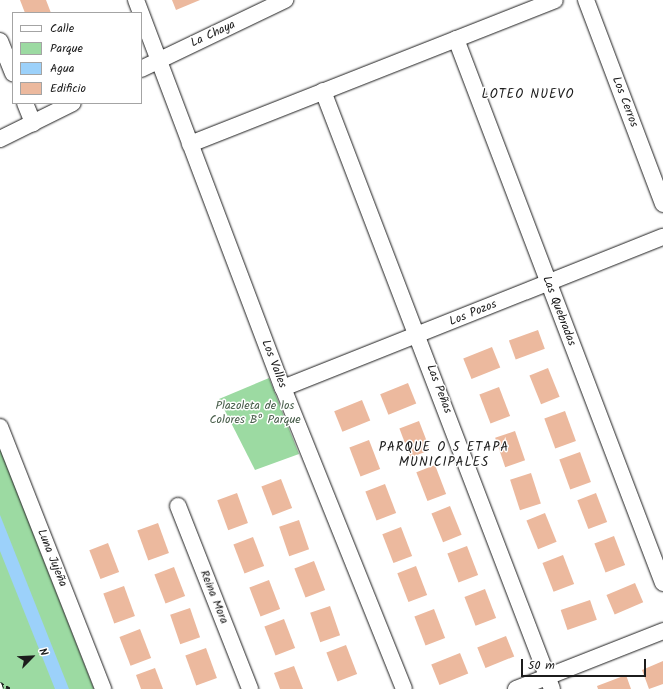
<!DOCTYPE html>
<meta charset="utf-8">
<style>
body{margin:0}
#map{position:relative;width:663px;height:689px;overflow:hidden;background:#fff;font-family:Kalam,sans-serif}
div>[style]{position:absolute}
.green>*{inset:0;background:#9cdaa2}
.water>*{inset:0;background:#9cd1fa}
.building>*{inset:0;background:#ecb99e;transform-origin:0 0}
.path>*{height:2.5px;margin-top:-1.25px;transform-origin:0;background:repeating-linear-gradient(90deg,#1c1c1c 0 4px,transparent 0 7px)}
.roads{filter:drop-shadow(0 0 1px #1c1c1c) drop-shadow(0 0 1px #1c1c1c)}
.street>*{height:16px;margin:-8px;padding:0 8px;transform-origin:8px;border-radius:8px;background:#fff}
.rail>*{height:4.5px;margin-top:-2.25px;transform-origin:0;background:repeating-linear-gradient(90deg,#fff 0 9px,#1c1c1c 0 18px);box-sizing:border-box;border-block:1px solid #1c1c1c}
span{translate:-50% -50%;white-space:nowrap;text-align:center;line-height:1.15;-webkit-text-stroke:3px #fff;paint-order:stroke}
.street-label{font-size:12px;color:#1c1c1c}
.park-label{font-size:12px;color:#495e4b}
.neighbourhood-label{font-size:13px;color:#1c1c1c;letter-spacing:1px}
.legend{position:absolute;left:12px;top:12px;width:130px;height:92px;box-sizing:border-box;background:#fff;border:1px solid #a4a4a4;margin:0;padding:5px 7px;list-style:none;font-size:12px;color:#1c1c1c}
.legend li{display:flex;align-items:center;gap:8px;height:20px}
.legend b{width:20px;border:1px solid #a4a4a4}
.north{position:absolute;left:12px;top:637px;width:40px;height:40px;-webkit-text-stroke:3px #fff;paint-order:stroke;rotate:66deg;font-size:11px;font-weight:700;line-height:16px;text-align:center;color:#1c1c1c}
.north::after{content:'';display:block;margin:auto;width:14px;height:18px;background:#1c1c1c;clip-path:polygon(50% 0,100% 100%,50% 72%,0 100%)}
.scale{position:absolute;left:521px;top:659px;width:125px;height:18px;box-sizing:border-box;border:2px solid #1c1c1c;border-top:0;padding-left:5px;font-size:12px;line-height:14px;white-space:nowrap;color:#1c1c1c;-webkit-text-stroke:3px #fff;paint-order:stroke}
</style>
<div id="map">
<div class="green">
<div style="clip-path:polygon(269px 378px,299px 454px,255px 470px,219px 399px)"></div>
<div style="clip-path:polygon(0 449px,94px 689px,0 689px)"></div>
</div>
<div class="water">
<div style="clip-path:polygon(0 515px,69px 689px,55px 689px,0 551px)"></div>
</div>
<div class="building">
<div style="clip-path:polygon(20px 0,46px 0,51px 13px,25px 13px)"></div>
<div style="clip-path:polygon(172px 0,200px 0,176px 10px)"></div>
<div style="left:538px;top:330px;width:20px;height:31px;rotate:70deg"></div>
<div style="left:492px;top:347px;width:22px;height:31px;rotate:68deg"></div>
<div style="left:548px;top:368px;width:31px;height:20px;rotate:68deg"></div>
<div style="left:408px;top:383px;width:22px;height:30px;rotate:68deg"></div>
<div style="left:499px;top:387px;width:31px;height:21px;rotate:69deg"></div>
<div style="left:362px;top:400px;width:22px;height:30px;rotate:68deg"></div>
<div style="left:565px;top:411px;width:32px;height:22px;rotate:70deg"></div>
<div style="left:419px;top:421px;width:31px;height:21px;rotate:69deg"></div>
<div style="left:515px;top:431px;width:31px;height:21px;rotate:71deg"></div>
<div style="left:369px;top:440px;width:31px;height:21px;rotate:69deg"></div>
<div style="left:580px;top:452px;width:32px;height:22px;rotate:70deg"></div>
<div style="left:435px;top:465px;width:31px;height:20px;rotate:69deg"></div>
<div style="left:531px;top:473px;width:32px;height:22px;rotate:72deg"></div>
<div style="left:281px;top:479px;width:31px;height:21px;rotate:69deg"></div>
<div style="left:385px;top:484px;width:31px;height:21px;rotate:69deg"></div>
<div style="left:237px;top:493px;width:32px;height:21px;rotate:70deg"></div>
<div style="left:596px;top:493px;width:31px;height:20px;rotate:69deg"></div>
<div style="left:450px;top:506px;width:31px;height:20px;rotate:68deg"></div>
<div style="left:545px;top:513px;width:31px;height:20px;rotate:68deg"></div>
<div style="left:299px;top:520px;width:31px;height:21px;rotate:71deg"></div>
<div style="left:158px;top:523px;width:32px;height:22px;rotate:70deg"></div>
<div style="left:401px;top:527px;width:31px;height:20px;rotate:69deg"></div>
<div style="left:614px;top:536px;width:31px;height:21px;rotate:69deg"></div>
<div style="left:253px;top:537px;width:31px;height:21px;rotate:69deg"></div>
<div style="left:108px;top:543px;width:31px;height:20px;rotate:69deg"></div>
<div style="left:467px;top:546px;width:31px;height:21px;rotate:69deg"></div>
<div style="left:563px;top:555px;width:31px;height:22px;rotate:69deg"></div>
<div style="left:314px;top:561px;width:31px;height:21px;rotate:69deg"></div>
<div style="left:416px;top:566px;width:31px;height:20px;rotate:69deg"></div>
<div style="left:174px;top:567px;width:31px;height:21px;rotate:69deg"></div>
<div style="left:269px;top:580px;width:31px;height:21px;rotate:69deg"></div>
<div style="left:635px;top:583px;width:21px;height:31px;rotate:67deg"></div>
<div style="left:124px;top:586px;width:32px;height:22px;rotate:70deg"></div>
<div style="left:485px;top:589px;width:31px;height:22px;rotate:69deg"></div>
<div style="left:590px;top:600px;width:21px;height:31px;rotate:71deg"></div>
<div style="left:330px;top:606px;width:31px;height:21px;rotate:71deg"></div>
<div style="left:190px;top:608px;width:31px;height:21px;rotate:71deg"></div>
<div style="left:434px;top:609px;width:31px;height:21px;rotate:69deg"></div>
<div style="left:284px;top:619px;width:31px;height:21px;rotate:69deg"></div>
<div style="left:140px;top:629px;width:31px;height:22px;rotate:69deg"></div>
<div style="left:506px;top:636px;width:22px;height:31px;rotate:68deg"></div>
<div style="left:346px;top:645px;width:31px;height:21px;rotate:69deg"></div>
<div style="left:206px;top:648px;width:32px;height:22px;rotate:70deg"></div>
<div style="left:460px;top:653px;width:22px;height:31px;rotate:68deg"></div>
<div style="clip-path:polygon(663px 661px,663px 684px,649px 689px,642px 670px)"></div>
<div style="clip-path:polygon(294px 666px,303px 689px,280px 689px,274px 673px)"></div>
<div style="clip-path:polygon(155px 668px,163px 689px,141px 689px,136px 675px)"></div>
<div style="clip-path:polygon(626px 675px,631px 689px,598px 689px,597px 686px)"></div>
</div>
<div class="path">
<div style="left:0;top:683px;width:13px;rotate:29deg"></div>
</div>
<div class="roads">
<div class="street">
<div style="left:136px;top:0;width:415px;rotate:69.3deg"></div>
<div style="left:283px;top:388px;width:324px;rotate:68.1deg"></div>
<div style="left:586px;top:0;width:218px;rotate:69.3deg"></div>
<div style="left:456px;top:39px;width:582px;rotate:69.17deg"></div>
<div style="left:0;top:41px;width:35px;rotate:68deg"></div>
<div style="left:141px;top:69px;width:160px;rotate:-25.6deg"></div>
<div style="left:323px;top:91px;width:640px;rotate:69.05deg"></div>
<div style="left:25px;top:103px;width:22px;rotate:68deg"></div>
<div style="left:0;top:139px;width:81px;rotate:-26.3deg"></div>
<div style="left:190px;top:144px;width:392px;rotate:-21.5deg"></div>
<div style="left:283px;top:388px;width:409px;rotate:-21.7deg"></div>
<div style="left:0;top:427px;width:282px;rotate:68.5deg"></div>
<div style="left:178px;top:506px;width:197px;rotate:68.5deg"></div>
<div style="left:516px;top:689px;width:158px;rotate:-21.5deg"></div>
</div>
</div>
<div class="rail">
<div style="left:0;top:683px;width:6px;rotate:72deg"></div>
</div>
<div class="street-label">
<span style="left:213px;top:34px;rotate:-25deg">La Chaya</span>
<span style="left:625px;top:102px;rotate:69deg">Los Cerros</span>
<span style="left:559px;top:311px;rotate:69deg">Las Quebradas</span>
<span style="left:473px;top:313px;rotate:-22deg">Los Pozos</span>
<span style="left:274px;top:364px;rotate:69deg">Los Valles</span>
<span style="left:439px;top:389px;rotate:69deg">Las Peñas</span>
<span style="left:52px;top:558px;rotate:68deg">Luna Jujeña</span>
<span style="left:214px;top:597px;rotate:68deg">Reina Mora</span>
</div>
<div class="park-label">
<span style="left:255px;top:413px">Plazoleta de los<br>Colores Bº Parque</span>
</div>
<div class="neighbourhood-label">
<span style="left:528px;top:95px">LOTEO NUEVO</span>
<span style="left:444px;top:456px">PARQUE O 5 ETAPA<br>MUNICIPALES</span>
</div>
<ul class="legend">
<li><b style="height:5px;background:#fff"></b>Calle</li>
<li><b style="height:11px;background:#9cdaa2"></b>Parque</li>
<li><b style="height:11px;background:#9cd1fa"></b>Agua</li>
<li><b style="height:11px;background:#ecb99e"></b>Edificio</li>
</ul>
<div class="north">N</div>
<div class="scale">50 m</div>
</div>
